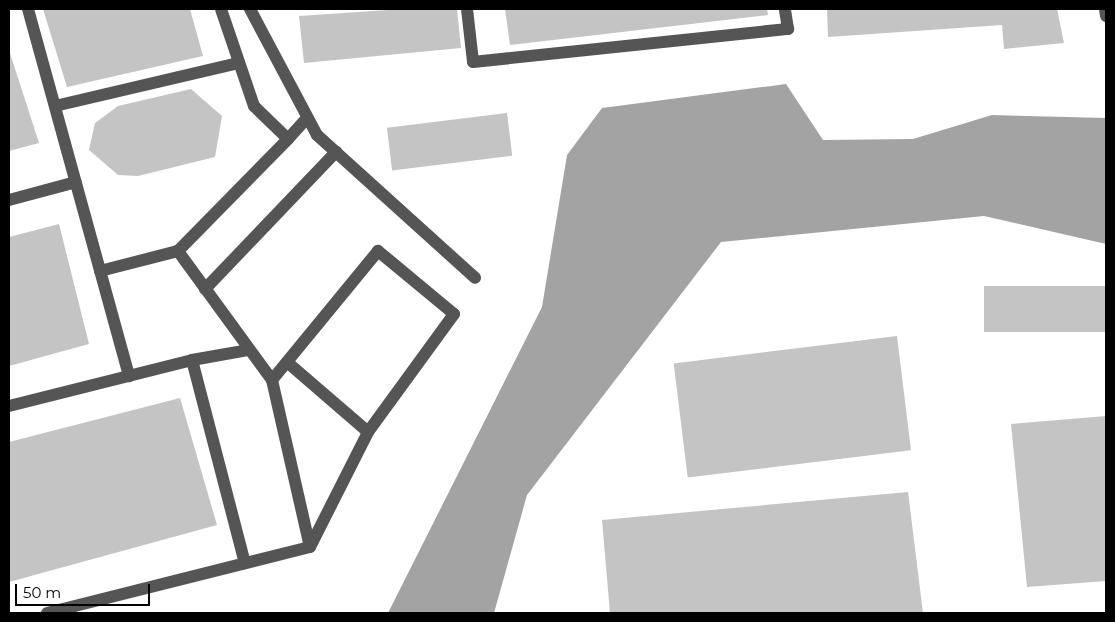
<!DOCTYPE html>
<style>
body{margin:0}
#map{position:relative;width:1115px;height:622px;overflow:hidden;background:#fff;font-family:Montserrat,sans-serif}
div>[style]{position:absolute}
.water>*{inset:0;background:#a3a3a3}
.building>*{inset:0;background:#c4c4c4;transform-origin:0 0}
.minor>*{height:12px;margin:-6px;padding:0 6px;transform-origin:6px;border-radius:6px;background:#555}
span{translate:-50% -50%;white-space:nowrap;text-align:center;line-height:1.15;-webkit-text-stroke:4px #fff;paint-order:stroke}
.frame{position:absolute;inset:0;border:10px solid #000;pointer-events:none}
.scale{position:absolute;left:15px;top:584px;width:135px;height:22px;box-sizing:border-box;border:2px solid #000;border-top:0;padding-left:6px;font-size:15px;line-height:18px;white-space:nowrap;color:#000;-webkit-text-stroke:4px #fff;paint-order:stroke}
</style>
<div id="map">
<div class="water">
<div style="clip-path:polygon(786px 84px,823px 140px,913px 139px,992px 115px,1106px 118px,1106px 244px,984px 216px,721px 242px,527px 495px,494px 613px,388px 613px,542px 307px,567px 155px,602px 108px)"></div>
</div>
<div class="building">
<div style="clip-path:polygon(43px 9px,190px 9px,203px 56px,67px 87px)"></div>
<div style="clip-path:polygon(402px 9px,457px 9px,461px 48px,304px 63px,299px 16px)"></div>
<div style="clip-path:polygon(505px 9px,767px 9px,768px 15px,510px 45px)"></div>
<div style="clip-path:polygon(827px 9px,1057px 9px,1064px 43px,1004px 49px,1002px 25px,828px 37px)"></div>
<div style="clip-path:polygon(9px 50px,39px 143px,9px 151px)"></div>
<div style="clip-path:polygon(191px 89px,222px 116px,215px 157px,138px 176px,118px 175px,89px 150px,95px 123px,118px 106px)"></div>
<div style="left:507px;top:113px;width:43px;height:121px;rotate:83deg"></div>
<div style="clip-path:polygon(59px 224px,89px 344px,9px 366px,9px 237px)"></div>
<div style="left:1106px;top:286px;width:46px;height:122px;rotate:90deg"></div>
<div style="left:897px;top:336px;width:115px;height:225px;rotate:83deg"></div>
<div style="clip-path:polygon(180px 398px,217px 525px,9px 582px,9px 442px)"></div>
<div style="clip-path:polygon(1106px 416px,1106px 581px,1027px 587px,1011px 424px)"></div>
<div style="clip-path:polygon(908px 492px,923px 613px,610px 613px,602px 520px)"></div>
</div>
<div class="minor">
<div style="left:28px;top:9px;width:381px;rotate:74.6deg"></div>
<div style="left:250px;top:9px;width:143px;rotate:62deg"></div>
<div style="left:317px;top:135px;width:213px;rotate:42.1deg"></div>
<div style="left:467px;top:9px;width:53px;rotate:83.5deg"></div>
<div style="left:473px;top:62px;width:317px;rotate:-6deg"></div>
<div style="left:788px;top:29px;width:20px;rotate:-99deg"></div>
<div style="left:1105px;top:9px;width:7px;rotate:82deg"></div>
<div style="left:55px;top:106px;width:189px;rotate:-13.2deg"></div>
<div style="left:288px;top:139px;width:28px;rotate:-48deg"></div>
<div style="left:9px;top:200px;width:69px;rotate:-15deg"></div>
<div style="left:100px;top:271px;width:81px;rotate:-14.4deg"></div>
<div style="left:205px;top:289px;width:190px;rotate:-46.3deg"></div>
<div style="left:192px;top:360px;width:58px;rotate:-10deg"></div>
<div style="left:287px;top:362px;width:107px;rotate:40.8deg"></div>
<div style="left:272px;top:380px;width:171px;rotate:77.2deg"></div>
<div style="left:9px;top:406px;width:189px;rotate:-14.1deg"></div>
<div style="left:192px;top:360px;width:210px;rotate:75.4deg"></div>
<div style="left:47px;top:613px;width:271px;rotate:-14.1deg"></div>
<div style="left:310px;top:547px;width:129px;rotate:-63.2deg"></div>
<div style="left:368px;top:432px;width:146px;rotate:-53.9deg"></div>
<div style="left:454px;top:314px;width:99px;rotate:-140.3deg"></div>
<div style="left:378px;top:251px;width:167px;rotate:129.4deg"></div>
<div style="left:272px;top:380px;width:160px;rotate:-126.1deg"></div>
<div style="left:178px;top:251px;width:157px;rotate:-45.5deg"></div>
<div style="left:288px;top:139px;width:47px;rotate:-135.9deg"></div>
<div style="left:254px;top:106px;width:102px;rotate:-108.8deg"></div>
</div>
<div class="frame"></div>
<div class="scale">50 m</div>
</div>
